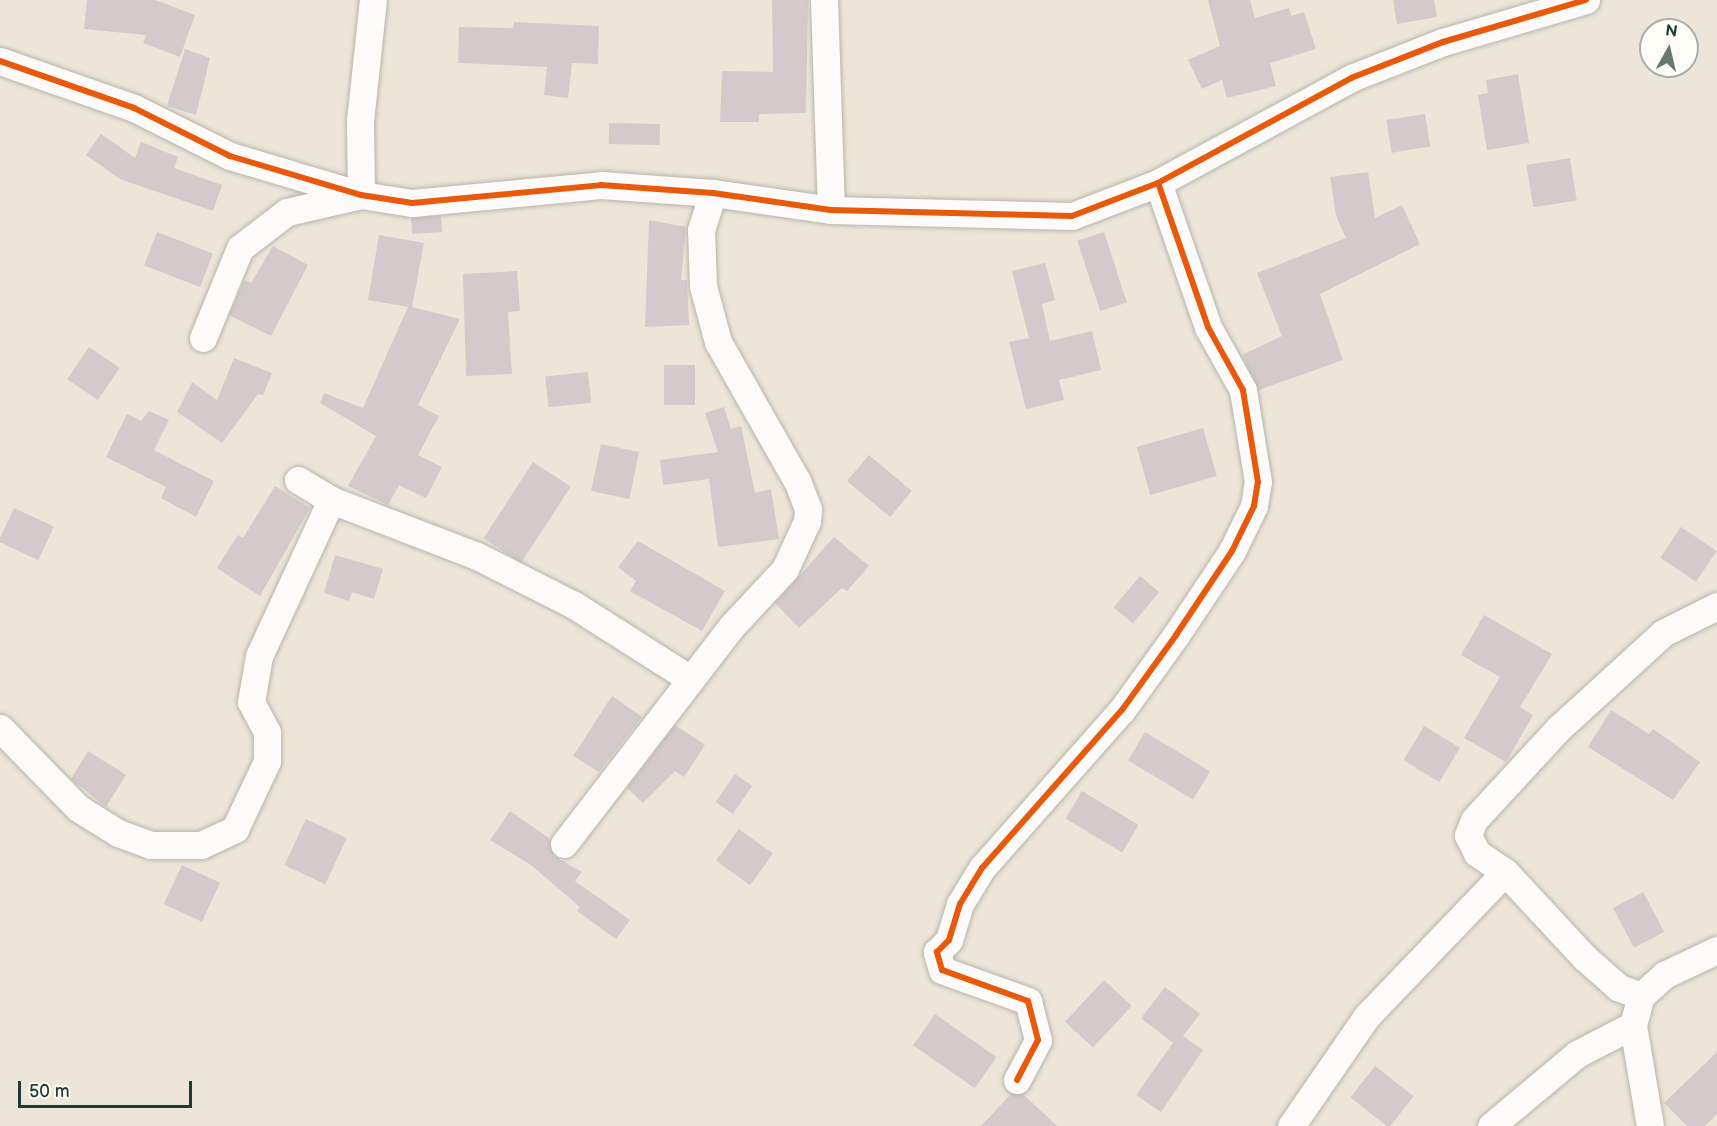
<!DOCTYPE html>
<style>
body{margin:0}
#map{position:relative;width:1717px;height:1126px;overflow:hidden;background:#ede5d8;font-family:"Balsamiq Sans",sans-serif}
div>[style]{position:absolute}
.building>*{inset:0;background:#d4cacb;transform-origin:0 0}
.roads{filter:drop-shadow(0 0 2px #b7b5ab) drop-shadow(0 0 2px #b7b5ab)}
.minor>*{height:27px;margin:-13.5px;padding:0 13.5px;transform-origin:13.5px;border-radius:13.5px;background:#fcfbf9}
.cycleway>*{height:6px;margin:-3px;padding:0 3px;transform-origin:3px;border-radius:3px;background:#e8590c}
span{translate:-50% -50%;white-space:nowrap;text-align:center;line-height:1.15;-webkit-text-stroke:4.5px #fdfcf7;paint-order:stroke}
.north{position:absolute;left:1639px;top:18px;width:60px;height:60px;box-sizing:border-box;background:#fdfcf7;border:2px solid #a4b0a9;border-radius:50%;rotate:8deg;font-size:16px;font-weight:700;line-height:24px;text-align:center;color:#1f3d34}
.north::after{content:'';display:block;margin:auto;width:21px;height:27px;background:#67786d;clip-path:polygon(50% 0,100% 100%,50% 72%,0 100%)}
.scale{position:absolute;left:18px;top:1081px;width:174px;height:27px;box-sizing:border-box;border:3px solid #1f3d34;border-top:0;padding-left:8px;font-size:18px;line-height:21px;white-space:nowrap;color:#1f3d34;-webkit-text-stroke:4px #fdfcf7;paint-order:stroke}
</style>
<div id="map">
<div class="building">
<div style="clip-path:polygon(87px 0,155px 0,195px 15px,180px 57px,143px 43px,146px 35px,84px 29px)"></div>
<div style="clip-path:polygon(772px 0,808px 0,806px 113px,759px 114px,759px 122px,720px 122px,722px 71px,773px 72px)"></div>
<div style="clip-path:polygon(1208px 0,1250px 0,1255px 18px,1289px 8px,1291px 16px,1304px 12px,1316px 49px,1270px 63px,1276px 86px,1227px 98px,1222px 80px,1202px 89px,1188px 60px,1220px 46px)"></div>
<div style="clip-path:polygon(1393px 0,1434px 0,1437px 17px,1397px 24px)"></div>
<div style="clip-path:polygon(514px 22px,599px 26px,598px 64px,572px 63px,568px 98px,544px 95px,547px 67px,458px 63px,459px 27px,513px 28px)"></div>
<div style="clip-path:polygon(185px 49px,210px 58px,196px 115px,167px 106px)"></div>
<div style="clip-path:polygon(1518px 74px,1529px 143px,1487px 150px,1478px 95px,1488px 93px,1486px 80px)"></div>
<div style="left:1425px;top:114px;width:33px;height:39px;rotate:81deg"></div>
<div style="left:609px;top:123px;width:51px;height:21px;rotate:1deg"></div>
<div style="clip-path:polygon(101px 134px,135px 158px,141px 142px,178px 157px,174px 168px,222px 185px,213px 211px,120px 179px,86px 155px)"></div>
<div style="left:1570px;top:158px;width:43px;height:44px;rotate:81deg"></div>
<div style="clip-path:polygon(1368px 172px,1375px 218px,1402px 205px,1420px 244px,1320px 294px,1343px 360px,1259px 390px,1242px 355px,1282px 336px,1257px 273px,1346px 238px,1336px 216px,1330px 177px)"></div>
<div style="left:441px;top:216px;width:16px;height:30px;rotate:86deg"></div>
<div style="clip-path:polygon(649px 220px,686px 227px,681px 280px,687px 280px,689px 325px,645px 327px)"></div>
<div style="left:157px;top:232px;width:60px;height:36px;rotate:21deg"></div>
<div style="left:1104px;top:232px;width:74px;height:28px;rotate:72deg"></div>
<div style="clip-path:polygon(379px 235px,424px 243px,412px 307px,460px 319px,418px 405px,439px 416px,418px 455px,442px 467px,426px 498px,399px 485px,388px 505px,348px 486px,376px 436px,320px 403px,324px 393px,363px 408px,408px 307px,368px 300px)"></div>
<div style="clip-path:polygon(273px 246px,308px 265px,271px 336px,229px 315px,245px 280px,251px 283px)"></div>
<div style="clip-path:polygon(1045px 263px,1055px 300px,1042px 304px,1050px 341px,1092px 331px,1101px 370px,1059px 380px,1064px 400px,1026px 409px,1009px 342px,1029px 338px,1012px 271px)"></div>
<div style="clip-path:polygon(517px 271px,520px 311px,508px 312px,512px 374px,466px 376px,463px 274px)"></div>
<div style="left:89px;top:347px;width:37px;height:39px;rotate:34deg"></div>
<div style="clip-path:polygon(234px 358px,272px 373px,263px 395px,258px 394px,222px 443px,177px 412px,192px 382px,217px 400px)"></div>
<div style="left:664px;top:365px;width:31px;height:40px"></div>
<div style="left:588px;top:372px;width:31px;height:43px;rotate:84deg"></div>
<div style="clip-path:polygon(724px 407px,731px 429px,741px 426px,755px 493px,771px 489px,779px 539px,718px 547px,709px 479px,663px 485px,660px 460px,718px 452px,705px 413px)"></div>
<div style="clip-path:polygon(149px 411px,169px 420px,154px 450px,214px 481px,196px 517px,161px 498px,166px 487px,106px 457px,127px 414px,141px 421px)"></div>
<div style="left:1203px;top:428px;width:50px;height:69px;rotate:74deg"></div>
<div style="left:601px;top:444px;width:39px;height:48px;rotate:12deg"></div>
<div style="left:869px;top:455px;width:56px;height:34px;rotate:40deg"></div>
<div style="left:533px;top:462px;width:45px;height:91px;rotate:33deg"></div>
<div style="clip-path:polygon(275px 486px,310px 508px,260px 596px,217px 568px,238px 535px,243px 538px)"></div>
<div style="left:14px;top:508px;width:44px;height:37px;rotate:25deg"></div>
<div style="left:1681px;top:527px;width:43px;height:37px;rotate:34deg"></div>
<div style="clip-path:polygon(834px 537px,869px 566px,847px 591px,842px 588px,799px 628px,775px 603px)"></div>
<div style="clip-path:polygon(638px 541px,725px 591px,702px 631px,630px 591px,636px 581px,618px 567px)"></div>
<div style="clip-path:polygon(335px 555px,383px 569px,374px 599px,352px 592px,349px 601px,324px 593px)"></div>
<div style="left:1140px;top:576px;width:25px;height:41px;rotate:40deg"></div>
<div style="clip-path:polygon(1484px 615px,1552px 654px,1520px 707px,1533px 715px,1506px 762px,1464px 738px,1500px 677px,1461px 655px)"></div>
<div style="clip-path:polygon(612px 696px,642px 717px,599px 772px,573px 756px)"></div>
<div style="clip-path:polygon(1611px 710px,1649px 734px,1653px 729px,1700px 762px,1673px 800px,1588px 747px)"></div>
<div style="clip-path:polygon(675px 725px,705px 745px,684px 777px,675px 771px,643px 803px,627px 788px)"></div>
<div style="left:1424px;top:726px;width:42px;height:40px;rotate:31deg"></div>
<div style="left:1145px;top:732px;width:76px;height:33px;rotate:31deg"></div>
<div style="clip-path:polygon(88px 751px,126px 775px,106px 807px,71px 779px)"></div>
<div style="left:735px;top:774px;width:21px;height:34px;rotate:35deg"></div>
<div style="left:1082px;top:791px;width:66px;height:32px;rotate:31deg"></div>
<div style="clip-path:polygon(510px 811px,549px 838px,554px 856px,582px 872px,575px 881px,630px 920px,616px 939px,577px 911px,580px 907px,531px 865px,490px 840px)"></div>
<div style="left:306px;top:819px;width:45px;height:51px;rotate:25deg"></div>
<div style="left:739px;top:829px;width:42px;height:39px;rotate:36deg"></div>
<div style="left:182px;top:865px;width:42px;height:43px;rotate:25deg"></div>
<div style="left:1643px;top:892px;width:45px;height:34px;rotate:62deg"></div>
<div style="left:1104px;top:980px;width:38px;height:57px;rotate:43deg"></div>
<div style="clip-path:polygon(1165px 987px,1200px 1014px,1183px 1036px,1203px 1050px,1161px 1112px,1136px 1095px,1173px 1043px,1141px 1018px)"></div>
<div style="left:935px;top:1014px;width:75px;height:38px;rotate:35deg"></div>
<div style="clip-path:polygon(1717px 1052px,1717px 1114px,1705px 1126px,1687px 1126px,1664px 1103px)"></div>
<div style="left:1375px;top:1066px;width:49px;height:40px;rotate:38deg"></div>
<div style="clip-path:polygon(1011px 1094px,1023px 1094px,1057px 1126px,981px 1126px)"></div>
</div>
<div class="roads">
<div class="minor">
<div style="left:824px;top:0;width:210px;rotate:88.1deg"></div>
<div style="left:0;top:61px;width:142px;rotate:19.3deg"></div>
<div style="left:134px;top:108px;width:107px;rotate:26.6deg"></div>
<div style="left:230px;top:156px;width:137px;rotate:16.6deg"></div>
<div style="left:361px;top:195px;width:52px;rotate:8.9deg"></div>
<div style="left:412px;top:203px;width:190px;rotate:-5.4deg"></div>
<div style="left:601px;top:185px;width:112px;rotate:4.1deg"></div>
<div style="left:713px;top:193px;width:119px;rotate:8.2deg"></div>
<div style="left:831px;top:210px;width:241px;rotate:1.4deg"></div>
<div style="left:1072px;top:216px;width:92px;rotate:-21deg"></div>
<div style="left:1158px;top:183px;width:220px;rotate:-28.5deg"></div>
<div style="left:1351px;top:78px;width:99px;rotate:-21.4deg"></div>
<div style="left:1443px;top:42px;width:149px;rotate:-16.4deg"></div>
<div style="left:203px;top:338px;width:97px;rotate:-67.7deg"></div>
<div style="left:240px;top:248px;width:59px;rotate:-37.5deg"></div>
<div style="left:287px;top:212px;width:76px;rotate:-12.9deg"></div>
<div style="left:361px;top:195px;width:74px;rotate:-90.8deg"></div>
<div style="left:360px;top:121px;width:122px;rotate:-83.9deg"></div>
<div style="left:298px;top:480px;width:39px;rotate:31deg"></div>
<div style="left:331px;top:500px;width:156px;rotate:21deg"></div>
<div style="left:477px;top:556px;width:109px;rotate:26.8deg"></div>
<div style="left:574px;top:605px;width:138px;rotate:32.5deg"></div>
<div style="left:0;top:728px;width:112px;rotate:45.7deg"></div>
<div style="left:78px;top:808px;width:47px;rotate:32deg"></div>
<div style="left:118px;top:833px;width:35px;rotate:20deg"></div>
<div style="left:151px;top:845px;width:50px"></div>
<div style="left:201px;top:845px;width:38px;rotate:-25deg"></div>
<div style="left:235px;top:829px;width:75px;rotate:-64.8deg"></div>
<div style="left:267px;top:761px;width:29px;rotate:-90deg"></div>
<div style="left:267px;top:732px;width:34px;rotate:-118deg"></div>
<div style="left:251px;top:702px;width:47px;rotate:-80.1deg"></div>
<div style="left:259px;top:656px;width:172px;rotate:-65.2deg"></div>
<div style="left:564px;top:844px;width:274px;rotate:-52.4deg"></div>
<div style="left:731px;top:627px;width:79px;rotate:-47deg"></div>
<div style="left:785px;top:569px;width:53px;rotate:-65.4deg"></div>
<div style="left:807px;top:521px;width:12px;rotate:-85deg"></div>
<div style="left:808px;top:509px;width:30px;rotate:-111deg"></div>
<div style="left:797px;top:481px;width:160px;rotate:-119.6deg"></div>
<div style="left:718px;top:342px;width:58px;rotate:-105deg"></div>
<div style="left:703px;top:286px;width:56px;rotate:-92deg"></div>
<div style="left:701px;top:230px;width:39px;rotate:-72deg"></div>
<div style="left:1641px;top:996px;width:25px;rotate:-159deg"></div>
<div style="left:1618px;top:987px;width:44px;rotate:-138.7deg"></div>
<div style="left:1585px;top:958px;width:117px;rotate:-132.9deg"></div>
<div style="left:1505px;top:872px;width:34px;rotate:-146deg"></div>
<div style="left:1477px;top:853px;width:20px;rotate:-117deg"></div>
<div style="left:1468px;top:835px;width:16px;rotate:-68deg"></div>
<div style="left:1474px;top:820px;width:125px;rotate:-47.3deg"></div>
<div style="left:1559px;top:728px;width:141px;rotate:-42.4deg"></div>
<div style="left:1663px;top:633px;width:60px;rotate:-26.6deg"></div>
<div style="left:1017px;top:1080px;width:45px;rotate:-62.3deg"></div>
<div style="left:1038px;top:1040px;width:40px;rotate:-104.4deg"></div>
<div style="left:1028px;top:1001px;width:91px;rotate:-160.2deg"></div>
<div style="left:942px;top:970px;width:19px;rotate:-106deg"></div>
<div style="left:937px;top:952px;width:17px;rotate:-45deg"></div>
<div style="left:949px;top:940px;width:38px;rotate:-73deg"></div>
<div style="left:960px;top:904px;width:42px;rotate:-58.6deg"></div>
<div style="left:982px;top:868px;width:211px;rotate:-48.5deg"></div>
<div style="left:1122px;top:710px;width:92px;rotate:-54.2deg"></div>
<div style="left:1176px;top:635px;width:101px;rotate:-56.3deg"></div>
<div style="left:1232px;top:551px;width:50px;rotate:-63.9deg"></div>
<div style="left:1254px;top:506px;width:24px;rotate:-81deg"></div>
<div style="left:1258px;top:482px;width:93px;rotate:-99.3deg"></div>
<div style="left:1243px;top:390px;width:72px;rotate:-119.1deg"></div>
<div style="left:1208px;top:327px;width:152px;rotate:-109.1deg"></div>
<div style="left:1291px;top:1126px;width:134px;rotate:-55.4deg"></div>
<div style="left:1367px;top:1016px;width:199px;rotate:-46.2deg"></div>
<div style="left:1491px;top:1126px;width:112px;rotate:-39.9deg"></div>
<div style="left:1577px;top:1054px;width:63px;rotate:-27.4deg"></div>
<div style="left:1650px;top:1126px;width:102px;rotate:-99.6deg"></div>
<div style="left:1633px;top:1025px;width:30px;rotate:-75deg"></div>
<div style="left:1641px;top:996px;width:31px;rotate:-42deg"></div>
<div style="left:1664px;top:975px;width:59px;rotate:-25.3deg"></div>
</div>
</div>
<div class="cycleway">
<div style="left:0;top:61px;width:142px;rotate:19.3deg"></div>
<div style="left:134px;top:108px;width:107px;rotate:26.6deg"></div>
<div style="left:230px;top:156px;width:137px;rotate:16.6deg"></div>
<div style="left:361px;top:195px;width:52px;rotate:8.9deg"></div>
<div style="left:412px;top:203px;width:190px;rotate:-5.4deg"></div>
<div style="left:601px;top:185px;width:112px;rotate:4.1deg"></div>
<div style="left:713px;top:193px;width:119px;rotate:8.2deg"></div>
<div style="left:831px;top:210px;width:241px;rotate:1.4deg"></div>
<div style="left:1072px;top:216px;width:92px;rotate:-21deg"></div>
<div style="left:1158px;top:183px;width:220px;rotate:-28.5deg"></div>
<div style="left:1351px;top:78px;width:99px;rotate:-21.4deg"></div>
<div style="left:1443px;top:42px;width:149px;rotate:-16.4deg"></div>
<div style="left:1017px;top:1080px;width:45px;rotate:-62.3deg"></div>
<div style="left:1038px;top:1040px;width:40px;rotate:-104.4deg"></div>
<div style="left:1028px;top:1001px;width:91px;rotate:-160.2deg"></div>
<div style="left:942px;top:970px;width:19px;rotate:-106deg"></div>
<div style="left:937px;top:952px;width:17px;rotate:-45deg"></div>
<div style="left:949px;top:940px;width:38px;rotate:-73deg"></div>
<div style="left:960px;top:904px;width:42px;rotate:-58.6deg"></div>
<div style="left:982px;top:868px;width:211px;rotate:-48.5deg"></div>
<div style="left:1122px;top:710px;width:92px;rotate:-54.2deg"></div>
<div style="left:1176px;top:635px;width:101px;rotate:-56.3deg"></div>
<div style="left:1232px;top:551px;width:50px;rotate:-63.9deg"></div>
<div style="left:1254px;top:506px;width:24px;rotate:-81deg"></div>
<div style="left:1258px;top:482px;width:93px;rotate:-99.3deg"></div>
<div style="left:1243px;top:390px;width:72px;rotate:-119.1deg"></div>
<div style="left:1208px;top:327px;width:152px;rotate:-109.1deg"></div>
</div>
<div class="north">N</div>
<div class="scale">50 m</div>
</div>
